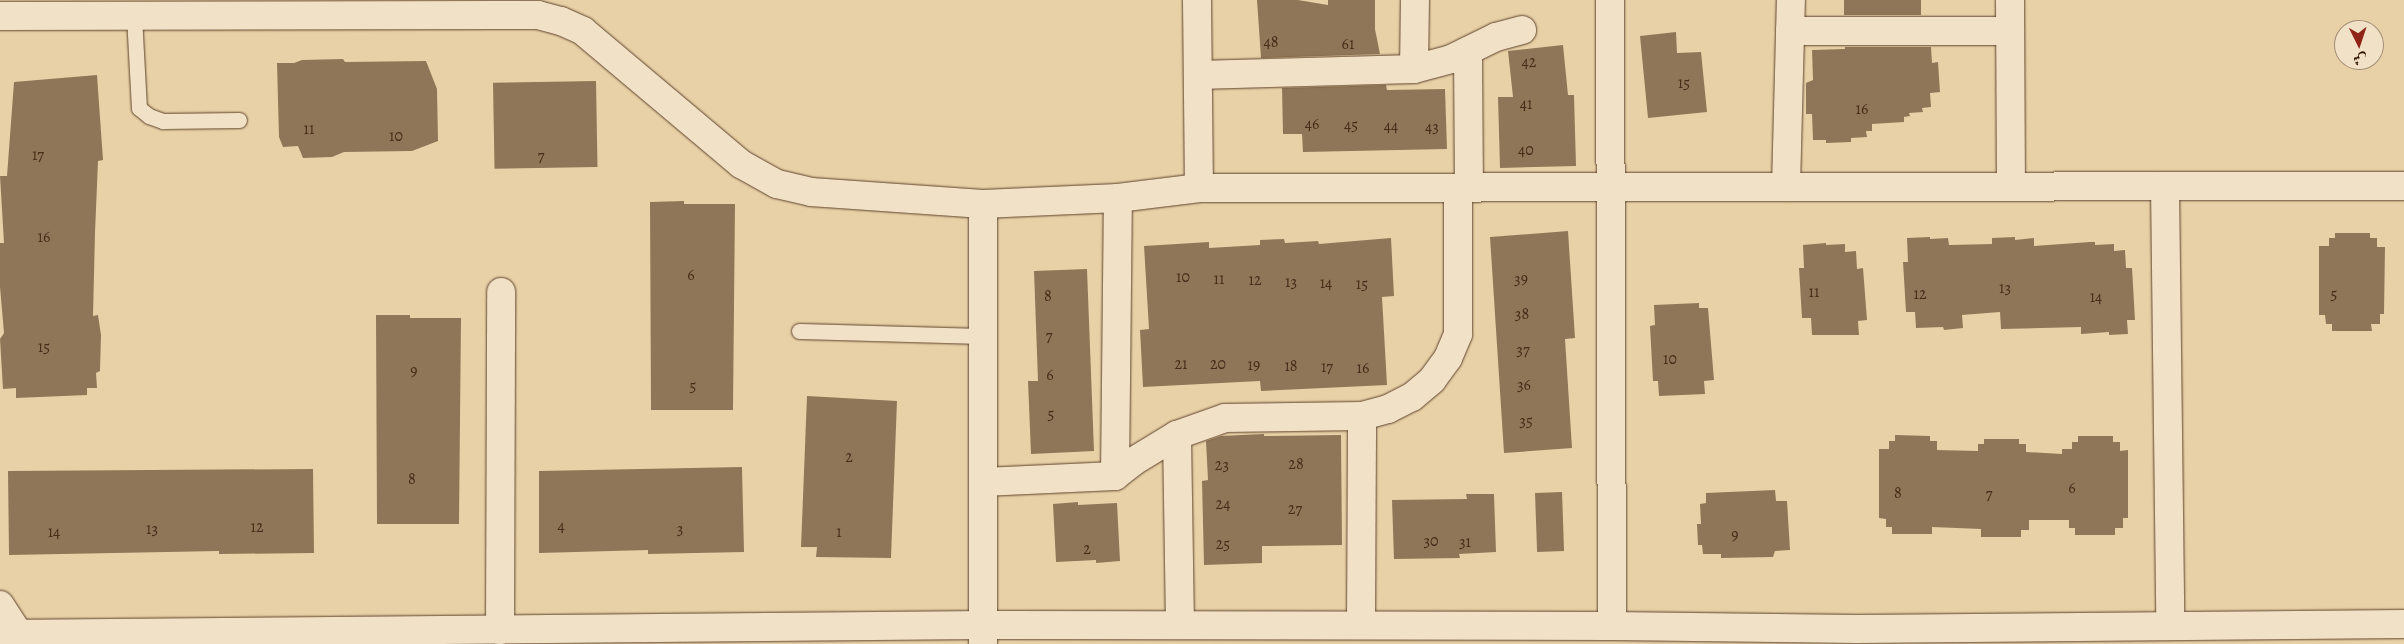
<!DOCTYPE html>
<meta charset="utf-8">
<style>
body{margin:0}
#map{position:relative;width:2404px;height:644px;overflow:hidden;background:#e9d1a7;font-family:Alegreya,Amiri,serif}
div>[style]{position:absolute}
.building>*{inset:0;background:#907659;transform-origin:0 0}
.roads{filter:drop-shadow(0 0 1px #5e432d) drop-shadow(0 0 1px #5e432d)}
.service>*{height:15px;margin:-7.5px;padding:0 7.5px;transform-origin:7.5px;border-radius:7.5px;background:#f1e1c6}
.minor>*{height:28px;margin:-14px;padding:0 14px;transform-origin:14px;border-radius:14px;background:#f1e1c6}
span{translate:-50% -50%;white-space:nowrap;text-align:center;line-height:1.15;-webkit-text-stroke:4px #f1e1c6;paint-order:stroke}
.number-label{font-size:16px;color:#472c19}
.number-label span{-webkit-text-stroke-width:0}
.north{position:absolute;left:2334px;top:20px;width:50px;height:50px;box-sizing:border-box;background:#f1e1c6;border:1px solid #a38f78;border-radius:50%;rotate:176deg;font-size:14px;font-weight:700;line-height:20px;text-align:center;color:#2f1404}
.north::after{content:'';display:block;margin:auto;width:18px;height:22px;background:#8f2418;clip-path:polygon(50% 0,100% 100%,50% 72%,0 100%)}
</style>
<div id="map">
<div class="building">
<div style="clip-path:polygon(1257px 0,1298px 0,1328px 5px,1328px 0,1375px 0,1375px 29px,1380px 54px,1261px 58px)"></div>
<div style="left:1844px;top:0;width:77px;height:15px"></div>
<div style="clip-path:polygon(1676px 32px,1677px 53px,1701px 52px,1707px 112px,1648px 118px,1640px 36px)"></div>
<div style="clip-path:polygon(1563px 45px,1568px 95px,1574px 95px,1576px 166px,1500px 168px,1498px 97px,1513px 97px,1508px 51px)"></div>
<div style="clip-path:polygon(1845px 47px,1931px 47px,1932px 63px,1938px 62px,1940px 92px,1930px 93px,1931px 107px,1922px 108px,1923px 112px,1909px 113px,1910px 116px,1904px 117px,1904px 122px,1872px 124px,1872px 131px,1866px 131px,1867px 137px,1851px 138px,1851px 142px,1826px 143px,1826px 140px,1813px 140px,1812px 114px,1806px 114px,1806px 83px,1813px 80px,1812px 50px,1845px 49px)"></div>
<div style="clip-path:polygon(343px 59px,345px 62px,426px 61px,437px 89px,438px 141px,412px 151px,344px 152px,332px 157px,303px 158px,298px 146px,283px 147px,279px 137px,277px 63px,294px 63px,302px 60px)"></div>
<div style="clip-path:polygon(97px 75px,103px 160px,98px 161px,95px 233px,93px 316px,98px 315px,101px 335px,100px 371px,96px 373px,97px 388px,87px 388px,87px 395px,16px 398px,16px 388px,3px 389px,0 339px,4px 333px,0 287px,0 243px,4px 243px,0 176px,7px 176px,14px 82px)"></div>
<div style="left:596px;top:81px;width:86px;height:103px;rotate:89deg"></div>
<div style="clip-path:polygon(1386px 85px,1387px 90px,1445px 89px,1447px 149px,1303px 152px,1302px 134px,1283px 134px,1282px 88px)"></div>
<div style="clip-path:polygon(684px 201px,684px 204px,735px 204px,733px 410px,651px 410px,650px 202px)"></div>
<div style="clip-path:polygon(1568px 231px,1575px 338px,1565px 339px,1572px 448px,1504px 453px,1490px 237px)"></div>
<div style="clip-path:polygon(2335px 233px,2370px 233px,2370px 238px,2377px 238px,2377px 247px,2385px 247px,2384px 314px,2380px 314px,2380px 324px,2371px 324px,2372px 331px,2332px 331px,2332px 324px,2326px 324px,2325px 315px,2319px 315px,2319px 246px,2329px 246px,2329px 238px,2335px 238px)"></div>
<div style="clip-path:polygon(1930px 237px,1930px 239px,1948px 238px,1949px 245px,1992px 244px,1992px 238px,2015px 237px,2015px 240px,2034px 238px,2034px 246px,2090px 242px,2095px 242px,2095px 245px,2114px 244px,2114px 251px,2125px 250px,2126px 268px,2132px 268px,2135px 320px,2127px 320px,2128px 334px,2109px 335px,2109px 332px,2081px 334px,2081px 327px,2001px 329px,2000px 312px,1962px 315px,1963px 328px,1944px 330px,1943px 327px,1916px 328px,1915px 312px,1906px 312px,1903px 262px,1908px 262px,1907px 238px)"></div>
<div style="clip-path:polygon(1391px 238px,1394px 296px,1382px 297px,1387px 385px,1261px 391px,1260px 381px,1143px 387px,1140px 330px,1149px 329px,1144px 246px,1209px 242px,1209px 248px,1260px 245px,1260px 240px,1284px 239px,1285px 243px,1318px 241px,1319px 244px)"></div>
<div style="clip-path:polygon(1826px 243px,1826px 245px,1845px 244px,1845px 252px,1856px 251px,1857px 269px,1863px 268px,1867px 320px,1858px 321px,1859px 335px,1812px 335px,1811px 318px,1802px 318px,1799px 268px,1804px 268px,1803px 245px)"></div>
<div style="clip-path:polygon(1087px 269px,1094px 451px,1031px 454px,1028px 381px,1038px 381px,1034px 271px)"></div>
<div style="clip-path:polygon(1699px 303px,1699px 308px,1708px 308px,1714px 380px,1704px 381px,1705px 394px,1659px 396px,1658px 381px,1653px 381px,1650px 326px,1655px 325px,1654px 305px)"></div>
<div style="clip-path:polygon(376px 315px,410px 315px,410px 318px,461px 318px,459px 524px,377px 524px)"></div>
<div style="clip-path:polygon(807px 396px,897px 401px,891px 558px,816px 557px,817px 547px,801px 547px)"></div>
<div style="clip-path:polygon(1264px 434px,1264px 436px,1341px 435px,1342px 545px,1262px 546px,1262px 563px,1204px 565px,1202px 481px,1208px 480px,1206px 441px,1221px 436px)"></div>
<div style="clip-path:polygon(1895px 435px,1930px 436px,1930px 441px,1937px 441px,1937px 450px,1978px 451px,1978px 444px,1984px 444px,1984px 439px,2019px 439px,2019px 444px,2026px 444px,2026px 452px,2062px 454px,2062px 449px,2072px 449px,2072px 442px,2078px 442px,2078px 436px,2113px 436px,2113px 442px,2120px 442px,2120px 451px,2128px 450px,2128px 518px,2123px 518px,2123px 528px,2115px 528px,2115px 535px,2075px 535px,2075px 528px,2069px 528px,2069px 520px,2029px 520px,2029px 530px,2021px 530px,2021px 537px,1981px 537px,1981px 529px,1932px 527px,1932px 534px,1892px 534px,1892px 527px,1886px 527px,1886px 519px,1879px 518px,1879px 449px,1889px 449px,1889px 441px,1895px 441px)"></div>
<div style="clip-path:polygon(742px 467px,744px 552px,648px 554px,648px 550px,539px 553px,539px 471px)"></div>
<div style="clip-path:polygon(313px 469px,314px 553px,219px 554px,219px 551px,9px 555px,8px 471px)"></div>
<div style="clip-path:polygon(1775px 490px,1776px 501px,1787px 501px,1790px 550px,1775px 551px,1773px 557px,1721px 558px,1721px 554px,1703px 554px,1702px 545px,1698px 545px,1697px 524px,1701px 524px,1700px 504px,1706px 503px,1706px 493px)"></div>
<div style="left:1562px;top:492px;width:59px;height:27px;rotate:88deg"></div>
<div style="clip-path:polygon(1466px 494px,1494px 494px,1496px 552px,1459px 554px,1460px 558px,1394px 559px,1392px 500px,1467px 499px)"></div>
<div style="clip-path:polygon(1078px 502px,1078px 505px,1117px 503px,1120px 561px,1096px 563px,1096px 560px,1056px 562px,1053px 504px)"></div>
</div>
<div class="roads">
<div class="service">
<div style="left:134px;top:16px;width:92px;rotate:86.9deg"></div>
<div style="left:139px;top:108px;width:13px;rotate:39deg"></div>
<div style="left:149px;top:116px;width:15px;rotate:20deg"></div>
<div style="left:163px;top:121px;width:76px;rotate:-0.8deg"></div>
<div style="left:799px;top:331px;width:184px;rotate:1.6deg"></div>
</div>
<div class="minor">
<div style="left:1197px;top:0;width:188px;rotate:89.4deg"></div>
<div style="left:1610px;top:0;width:626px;rotate:89.82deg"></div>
<div style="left:2010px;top:0;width:186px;rotate:89.7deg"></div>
<div style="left:0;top:16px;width:538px;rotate:-0.11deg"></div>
<div style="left:538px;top:15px;width:24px;rotate:15deg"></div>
<div style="left:561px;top:21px;width:24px;rotate:24deg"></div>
<div style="left:583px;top:31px;width:207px;rotate:40.1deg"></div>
<div style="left:741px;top:164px;width:41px;rotate:29.1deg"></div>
<div style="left:777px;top:184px;width:35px;rotate:13deg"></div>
<div style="left:811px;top:192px;width:172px;rotate:4deg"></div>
<div style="left:983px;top:204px;width:135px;rotate:-2.5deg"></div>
<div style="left:1118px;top:198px;width:82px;rotate:-7deg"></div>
<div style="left:1199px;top:188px;width:1205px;rotate:-0.1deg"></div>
<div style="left:1790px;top:31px;width:220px"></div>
<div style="left:1468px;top:51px;width:137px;rotate:89.6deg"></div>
<div style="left:1414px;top:69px;width:69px;rotate:-89.2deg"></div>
<div style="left:1198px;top:75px;width:216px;rotate:-1.6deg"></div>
<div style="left:1414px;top:69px;width:38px;rotate:-15deg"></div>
<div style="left:1451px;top:59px;width:50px;rotate:-26.1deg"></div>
<div style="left:1496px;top:37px;width:27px;rotate:-15deg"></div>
<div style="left:2165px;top:186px;width:440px;rotate:89.3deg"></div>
<div style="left:1786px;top:187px;width:187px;rotate:-88.5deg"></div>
<div style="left:1177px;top:435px;width:190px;rotate:89.1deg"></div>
<div style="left:1115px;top:476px;width:278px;rotate:-89.4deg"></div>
<div style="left:983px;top:482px;width:132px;rotate:-2.6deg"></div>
<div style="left:1115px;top:476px;width:24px;rotate:-38deg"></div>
<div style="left:1134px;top:461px;width:50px;rotate:-31.2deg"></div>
<div style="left:1177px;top:435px;width:51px;rotate:-19.5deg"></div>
<div style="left:1225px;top:418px;width:137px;rotate:-0.8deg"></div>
<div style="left:1362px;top:416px;width:27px;rotate:-15deg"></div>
<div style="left:1388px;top:409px;width:27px;rotate:-27deg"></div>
<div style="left:1412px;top:397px;width:26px;rotate:-40deg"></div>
<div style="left:1432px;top:380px;width:27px;rotate:-54deg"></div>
<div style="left:1448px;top:358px;width:26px;rotate:-67deg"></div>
<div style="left:1458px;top:334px;width:146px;rotate:-90deg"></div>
<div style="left:0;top:605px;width:35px;rotate:57deg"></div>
<div style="left:1361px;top:625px;width:209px;rotate:-89.7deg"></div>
<div style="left:500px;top:630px;width:338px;rotate:-89.8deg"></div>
<div style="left:0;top:634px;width:983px;rotate:-0.52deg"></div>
<div style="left:983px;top:625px;width:629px;rotate:0.09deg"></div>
<div style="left:1612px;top:626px;width:245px;rotate:0.7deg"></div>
<div style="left:1857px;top:629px;width:547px;rotate:-0.52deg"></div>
<div style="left:983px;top:643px;width:439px;rotate:-90deg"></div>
</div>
</div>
<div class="number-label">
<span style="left:1271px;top:42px">48</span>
<span style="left:1348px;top:44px">61</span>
<span style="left:1529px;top:62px">42</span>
<span style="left:1684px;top:83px">15</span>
<span style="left:1526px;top:104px">41</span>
<span style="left:1862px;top:109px">16</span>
<span style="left:1312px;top:124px">46</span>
<span style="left:1351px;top:125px">45</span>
<span style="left:1391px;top:126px">44</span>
<span style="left:1432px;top:127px">43</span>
<span style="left:309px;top:129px">11</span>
<span style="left:396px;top:136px">10</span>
<span style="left:1526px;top:150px">40</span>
<span style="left:38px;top:155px">17</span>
<span style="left:541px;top:156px">7</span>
<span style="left:44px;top:237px">16</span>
<span style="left:691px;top:275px">6</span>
<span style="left:1183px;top:277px">10</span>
<span style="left:1219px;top:279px">11</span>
<span style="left:1521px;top:279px">39</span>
<span style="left:1255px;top:280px">12</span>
<span style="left:1291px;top:282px">13</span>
<span style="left:1326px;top:283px">14</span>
<span style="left:1362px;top:284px">15</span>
<span style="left:2005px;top:288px">13</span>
<span style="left:1814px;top:292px">11</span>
<span style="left:1920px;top:294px">12</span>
<span style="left:2334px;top:294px">5</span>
<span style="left:1048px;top:296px">8</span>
<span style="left:2096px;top:297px">14</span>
<span style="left:1522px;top:314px">38</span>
<span style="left:1049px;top:336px">7</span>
<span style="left:44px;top:347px">15</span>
<span style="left:1523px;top:350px">37</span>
<span style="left:1670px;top:359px">10</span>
<span style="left:1181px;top:364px">21</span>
<span style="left:1218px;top:364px">20</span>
<span style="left:1254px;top:365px">19</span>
<span style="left:1291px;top:366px">18</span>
<span style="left:1327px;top:367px">17</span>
<span style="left:1363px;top:368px">16</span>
<span style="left:414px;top:371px">9</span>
<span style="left:1050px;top:375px">6</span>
<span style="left:1524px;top:385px">36</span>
<span style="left:693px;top:386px">5</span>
<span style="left:1051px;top:414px">5</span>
<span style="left:1526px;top:421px">35</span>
<span style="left:849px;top:457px">2</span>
<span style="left:1296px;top:464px">28</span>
<span style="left:1222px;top:465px">23</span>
<span style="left:412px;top:479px">8</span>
<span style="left:2072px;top:488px">6</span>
<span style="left:1898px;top:493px">8</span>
<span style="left:1989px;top:494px">7</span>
<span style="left:1223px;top:504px">24</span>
<span style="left:1295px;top:509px">27</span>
<span style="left:561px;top:526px">4</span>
<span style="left:257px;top:527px">12</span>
<span style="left:152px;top:529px">13</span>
<span style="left:680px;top:529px">3</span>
<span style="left:54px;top:532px">14</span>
<span style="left:839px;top:532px">1</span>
<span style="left:1735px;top:535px">9</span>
<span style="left:1431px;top:541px">30</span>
<span style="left:1465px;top:542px">31</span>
<span style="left:1223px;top:544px">25</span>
<span style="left:1087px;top:549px">2</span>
</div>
<div class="north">ش</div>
</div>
